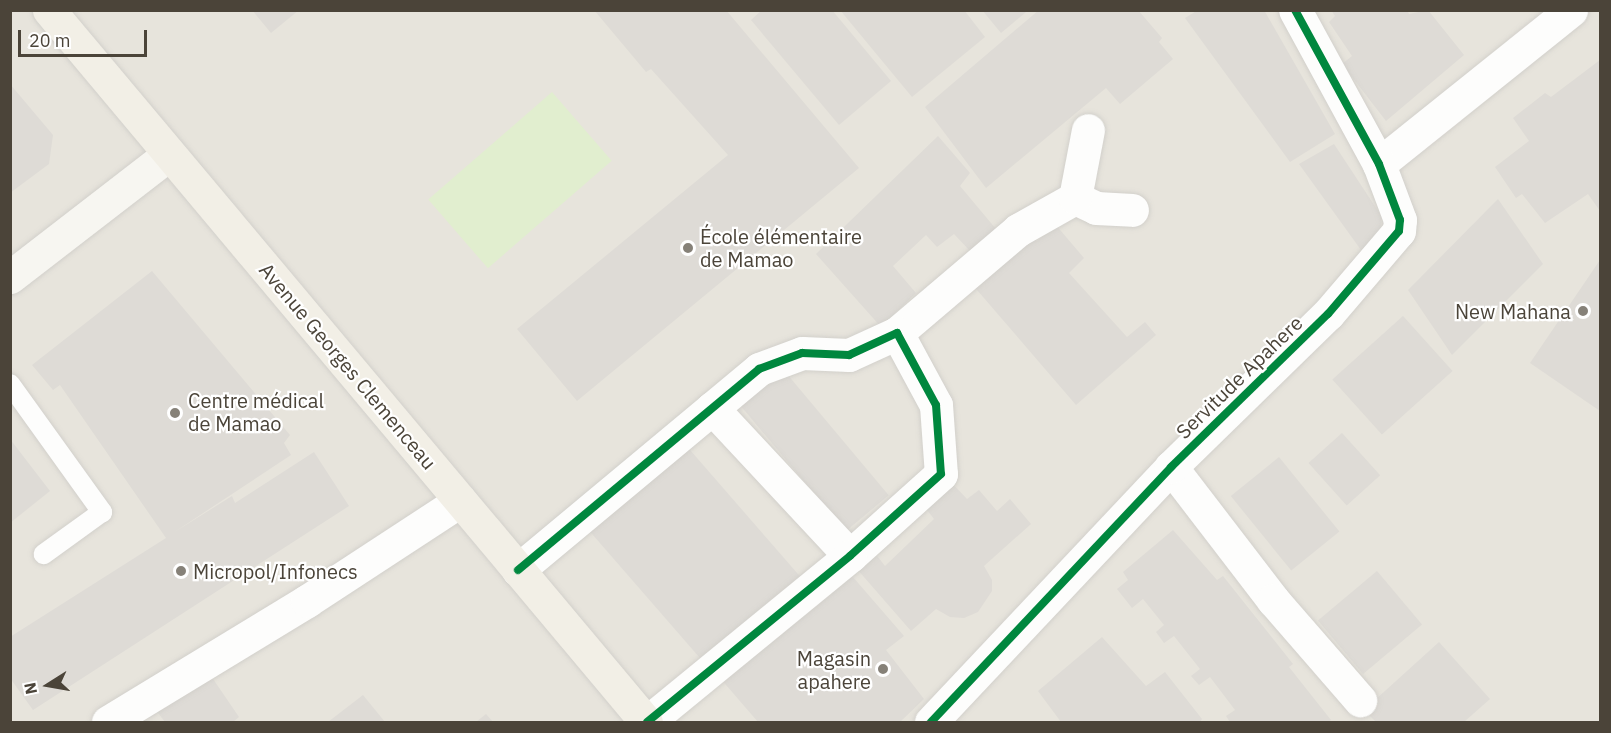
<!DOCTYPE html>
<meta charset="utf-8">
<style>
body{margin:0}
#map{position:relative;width:1611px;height:733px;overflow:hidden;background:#f4f2ee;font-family:"IBM Plex Sans",sans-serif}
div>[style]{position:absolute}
.residential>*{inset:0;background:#e7e4dc;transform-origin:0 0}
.green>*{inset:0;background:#e1eecf;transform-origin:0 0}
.building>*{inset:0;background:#dedbd6;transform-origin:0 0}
.roads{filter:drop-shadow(0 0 2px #d2d0cb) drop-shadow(0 0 2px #d2d0cb)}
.lane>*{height:20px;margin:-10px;padding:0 10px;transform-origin:10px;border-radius:10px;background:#fdfdfc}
.street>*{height:33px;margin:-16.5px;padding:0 16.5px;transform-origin:16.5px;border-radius:16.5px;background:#fdfdfc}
.secondary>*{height:33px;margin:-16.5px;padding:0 16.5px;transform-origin:16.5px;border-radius:16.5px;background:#f7f6f1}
.primary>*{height:33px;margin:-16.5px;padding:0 16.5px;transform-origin:16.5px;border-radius:16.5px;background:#f2efe6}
.cycleway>*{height:8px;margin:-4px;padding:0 4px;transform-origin:4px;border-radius:4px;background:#00873e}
.dots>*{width:16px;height:16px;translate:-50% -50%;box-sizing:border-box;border:3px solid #fff;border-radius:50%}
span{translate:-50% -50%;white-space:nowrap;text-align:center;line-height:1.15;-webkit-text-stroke:4.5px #fff;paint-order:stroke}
.poi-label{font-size:20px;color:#4b4439}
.left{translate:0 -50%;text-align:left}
.right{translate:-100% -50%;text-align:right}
.street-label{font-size:20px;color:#4b4439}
.frame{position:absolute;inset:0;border:12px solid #4b4439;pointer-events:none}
.north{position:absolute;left:18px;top:655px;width:60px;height:60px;-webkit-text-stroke:4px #fff;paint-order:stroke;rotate:259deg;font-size:16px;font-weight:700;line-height:24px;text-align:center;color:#4b4439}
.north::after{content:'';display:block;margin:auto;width:21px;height:27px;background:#4b4439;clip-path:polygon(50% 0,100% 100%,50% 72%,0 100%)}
.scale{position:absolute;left:18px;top:30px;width:129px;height:27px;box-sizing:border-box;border:3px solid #4b4439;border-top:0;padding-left:8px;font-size:18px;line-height:21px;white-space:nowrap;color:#4b4439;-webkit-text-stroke:4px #fff;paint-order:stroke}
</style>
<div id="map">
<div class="residential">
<div style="left:11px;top:11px;width:1589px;height:711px"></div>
</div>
<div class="green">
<div style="left:552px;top:92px;width:91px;height:164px;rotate:49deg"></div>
</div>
<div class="building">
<div style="clip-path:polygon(252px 10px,299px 10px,271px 33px)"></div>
<div style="clip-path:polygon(594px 10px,726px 10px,859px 168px,577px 401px,517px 329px,728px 155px,651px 69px,646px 72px)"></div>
<div style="clip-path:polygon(762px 10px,832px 10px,891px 81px,839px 125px,751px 20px)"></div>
<div style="clip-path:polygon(840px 10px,964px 10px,985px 37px,912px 97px)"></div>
<div style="clip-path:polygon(982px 10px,1025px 10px,1026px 12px,1001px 33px)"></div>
<div style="clip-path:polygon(1039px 10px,1138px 10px,1162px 38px,1159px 42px,1173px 59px,1120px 104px,1106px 88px,986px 188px,925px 107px)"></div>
<div style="clip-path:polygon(1198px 10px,1264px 10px,1335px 134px,1290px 162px,1185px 18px)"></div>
<div style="clip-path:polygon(1331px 10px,1407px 10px,1409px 14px,1428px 10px,1464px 55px,1386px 121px,1342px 64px,1352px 56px,1329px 22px,1335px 16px)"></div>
<div style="clip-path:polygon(1600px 60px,1600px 211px,1588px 194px,1545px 223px,1522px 194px,1516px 198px,1495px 167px,1529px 141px,1513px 118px,1545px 93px,1551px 97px)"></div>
<div style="clip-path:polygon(10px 84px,53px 135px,49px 164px,10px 193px)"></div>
<div style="clip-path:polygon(938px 136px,970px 173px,960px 186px,996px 229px,970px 251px,954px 234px,937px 247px,926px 235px,893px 266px,916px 293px,881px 327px,816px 254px)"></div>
<div style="clip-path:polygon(1334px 144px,1382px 217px,1379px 238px,1361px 250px,1299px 164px)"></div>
<div style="clip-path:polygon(1498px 199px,1543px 264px,1452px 355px,1408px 290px)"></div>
<div style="clip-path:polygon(1055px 224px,1084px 258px,1069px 273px,1127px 337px,1145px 322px,1156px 335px,1076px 405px,971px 283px,1027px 231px,1037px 241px)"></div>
<div style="clip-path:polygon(1600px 260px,1600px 411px,1530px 363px)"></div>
<div style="clip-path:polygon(152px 271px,290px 435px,284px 443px,291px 455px,173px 533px,232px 496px,235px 503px,314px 452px,349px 506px,33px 710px,10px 678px,10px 637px,166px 538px,60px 385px,53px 390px,32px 365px)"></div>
<div style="left:1403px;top:316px;width:74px;height:95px;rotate:48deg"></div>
<div style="left:782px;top:368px;width:166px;height:56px;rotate:50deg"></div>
<div style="left:1342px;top:433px;width:57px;height:45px;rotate:48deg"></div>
<div style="clip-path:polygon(10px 439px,50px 491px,10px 523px)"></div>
<div style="left:684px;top:443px;width:178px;height:129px;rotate:49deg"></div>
<div style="left:1279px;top:457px;width:96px;height:62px;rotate:51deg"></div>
<div style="clip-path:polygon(950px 481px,967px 499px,979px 490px,997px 511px,1010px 499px,1031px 524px,984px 566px,992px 580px,992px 591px,978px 612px,964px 618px,950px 617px,936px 609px,911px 631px,857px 569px,874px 552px,885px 566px,934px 519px,924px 506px)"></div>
<div style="clip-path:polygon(1173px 530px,1217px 580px,1223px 576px,1293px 664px,1289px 667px,1331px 720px,1328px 722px,1230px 722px,1226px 716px,1235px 710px,1210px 677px,1199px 685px,1191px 676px,1200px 669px,1174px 636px,1164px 643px,1156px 632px,1164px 625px,1143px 599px,1132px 608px,1117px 589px,1128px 580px,1123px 572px)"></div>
<div style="clip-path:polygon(846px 569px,904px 636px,886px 650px,924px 699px,900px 722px,758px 722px,720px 678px)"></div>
<div style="left:1377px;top:571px;width:70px;height:77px;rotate:50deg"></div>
<div style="clip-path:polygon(1102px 637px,1146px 686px,1165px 672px,1202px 719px,1200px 722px,1061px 722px,1038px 691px)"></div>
<div style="clip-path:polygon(1439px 642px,1490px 699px,1464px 722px,1376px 722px,1364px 710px)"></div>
<div style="clip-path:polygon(209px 673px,239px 717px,233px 722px,165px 722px,155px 709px)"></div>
<div style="clip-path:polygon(363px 695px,385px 722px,328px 722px)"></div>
<div style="clip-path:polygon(486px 714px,493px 722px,476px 722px)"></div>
</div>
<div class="roads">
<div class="lane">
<div style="left:10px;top:384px;width:158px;rotate:54.3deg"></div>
<div style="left:102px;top:512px;width:72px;rotate:144.1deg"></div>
</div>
<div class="street">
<div style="left:1379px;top:164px;width:246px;rotate:-38.7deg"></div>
<div style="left:1075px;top:198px;width:23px;rotate:25deg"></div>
<div style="left:1096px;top:208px;width:36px;rotate:3deg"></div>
<div style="left:897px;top:333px;width:159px;rotate:-40.4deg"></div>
<div style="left:1018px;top:230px;width:65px;rotate:-29.3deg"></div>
<div style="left:1075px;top:198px;width:69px;rotate:-79.2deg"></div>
<div style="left:712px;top:408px;width:202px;rotate:47deg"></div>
<div style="left:1171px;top:467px;width:168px;rotate:52.5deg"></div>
<div style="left:1273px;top:600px;width:133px;rotate:49deg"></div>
<div style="left:518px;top:570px;width:314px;rotate:-39.8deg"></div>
<div style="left:759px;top:369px;width:46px;rotate:-20.4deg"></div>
<div style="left:802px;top:353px;width:47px;rotate:2.4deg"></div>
<div style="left:849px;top:355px;width:53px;rotate:-24.6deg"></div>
<div style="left:897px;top:333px;width:82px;rotate:61.6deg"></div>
<div style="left:936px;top:405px;width:69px;rotate:85.9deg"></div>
<div style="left:941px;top:474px;width:122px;rotate:138deg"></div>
<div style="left:850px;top:556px;width:262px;rotate:140.7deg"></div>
<div style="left:108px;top:722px;width:233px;rotate:-31.3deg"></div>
<div style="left:307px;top:601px;width:183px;rotate:-33.2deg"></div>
<div style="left:931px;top:722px;width:350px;rotate:-46.7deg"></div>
<div style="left:1171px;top:467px;width:219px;rotate:-44.3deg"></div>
<div style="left:1328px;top:314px;width:109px;rotate:-49.5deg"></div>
<div style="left:1399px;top:231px;width:11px;rotate:-85deg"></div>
<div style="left:1400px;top:220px;width:60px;rotate:-110.6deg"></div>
<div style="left:1379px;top:164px;width:175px;rotate:-118.6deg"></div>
</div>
<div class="secondary">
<div style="left:10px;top:277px;width:201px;rotate:-37.7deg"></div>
</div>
<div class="primary">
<div style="left:49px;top:10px;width:929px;rotate:50.02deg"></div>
</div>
</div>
<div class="cycleway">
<div style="left:518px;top:570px;width:314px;rotate:-39.8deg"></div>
<div style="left:759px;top:369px;width:46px;rotate:-20.4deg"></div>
<div style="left:802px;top:353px;width:47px;rotate:2.4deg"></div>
<div style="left:849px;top:355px;width:53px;rotate:-24.6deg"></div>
<div style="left:897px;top:333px;width:82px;rotate:61.6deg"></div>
<div style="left:936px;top:405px;width:69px;rotate:85.9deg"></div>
<div style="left:941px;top:474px;width:122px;rotate:138deg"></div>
<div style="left:850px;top:556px;width:262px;rotate:140.7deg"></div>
<div style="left:931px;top:722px;width:350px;rotate:-46.7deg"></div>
<div style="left:1171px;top:467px;width:219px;rotate:-44.3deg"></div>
<div style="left:1328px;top:314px;width:109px;rotate:-49.5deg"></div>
<div style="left:1399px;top:231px;width:11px;rotate:-85deg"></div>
<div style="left:1400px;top:220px;width:60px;rotate:-110.6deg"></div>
<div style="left:1379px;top:164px;width:175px;rotate:-118.6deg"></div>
</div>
<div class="dots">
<div style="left:688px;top:248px;background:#868178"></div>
<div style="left:1583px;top:311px;background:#868178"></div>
<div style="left:175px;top:413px;background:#868178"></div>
<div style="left:181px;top:571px;background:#868178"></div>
<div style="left:883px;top:669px;background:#868178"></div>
</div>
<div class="poi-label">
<span class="left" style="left:700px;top:248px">École élémentaire<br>de Mamao</span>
<span class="right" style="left:1571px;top:311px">New Mahana</span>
<span class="left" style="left:188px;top:412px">Centre médical<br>de Mamao</span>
<span class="left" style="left:193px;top:571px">Micropol/Infonecs</span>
<span class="right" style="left:871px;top:670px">Magasin<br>apahere</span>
</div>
<div class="street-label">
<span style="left:348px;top:366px;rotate:50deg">Avenue Georges Clemenceau</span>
<span style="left:1239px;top:377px;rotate:-44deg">Servitude Apahere</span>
</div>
<div class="frame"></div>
<div class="north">N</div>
<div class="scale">20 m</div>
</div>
